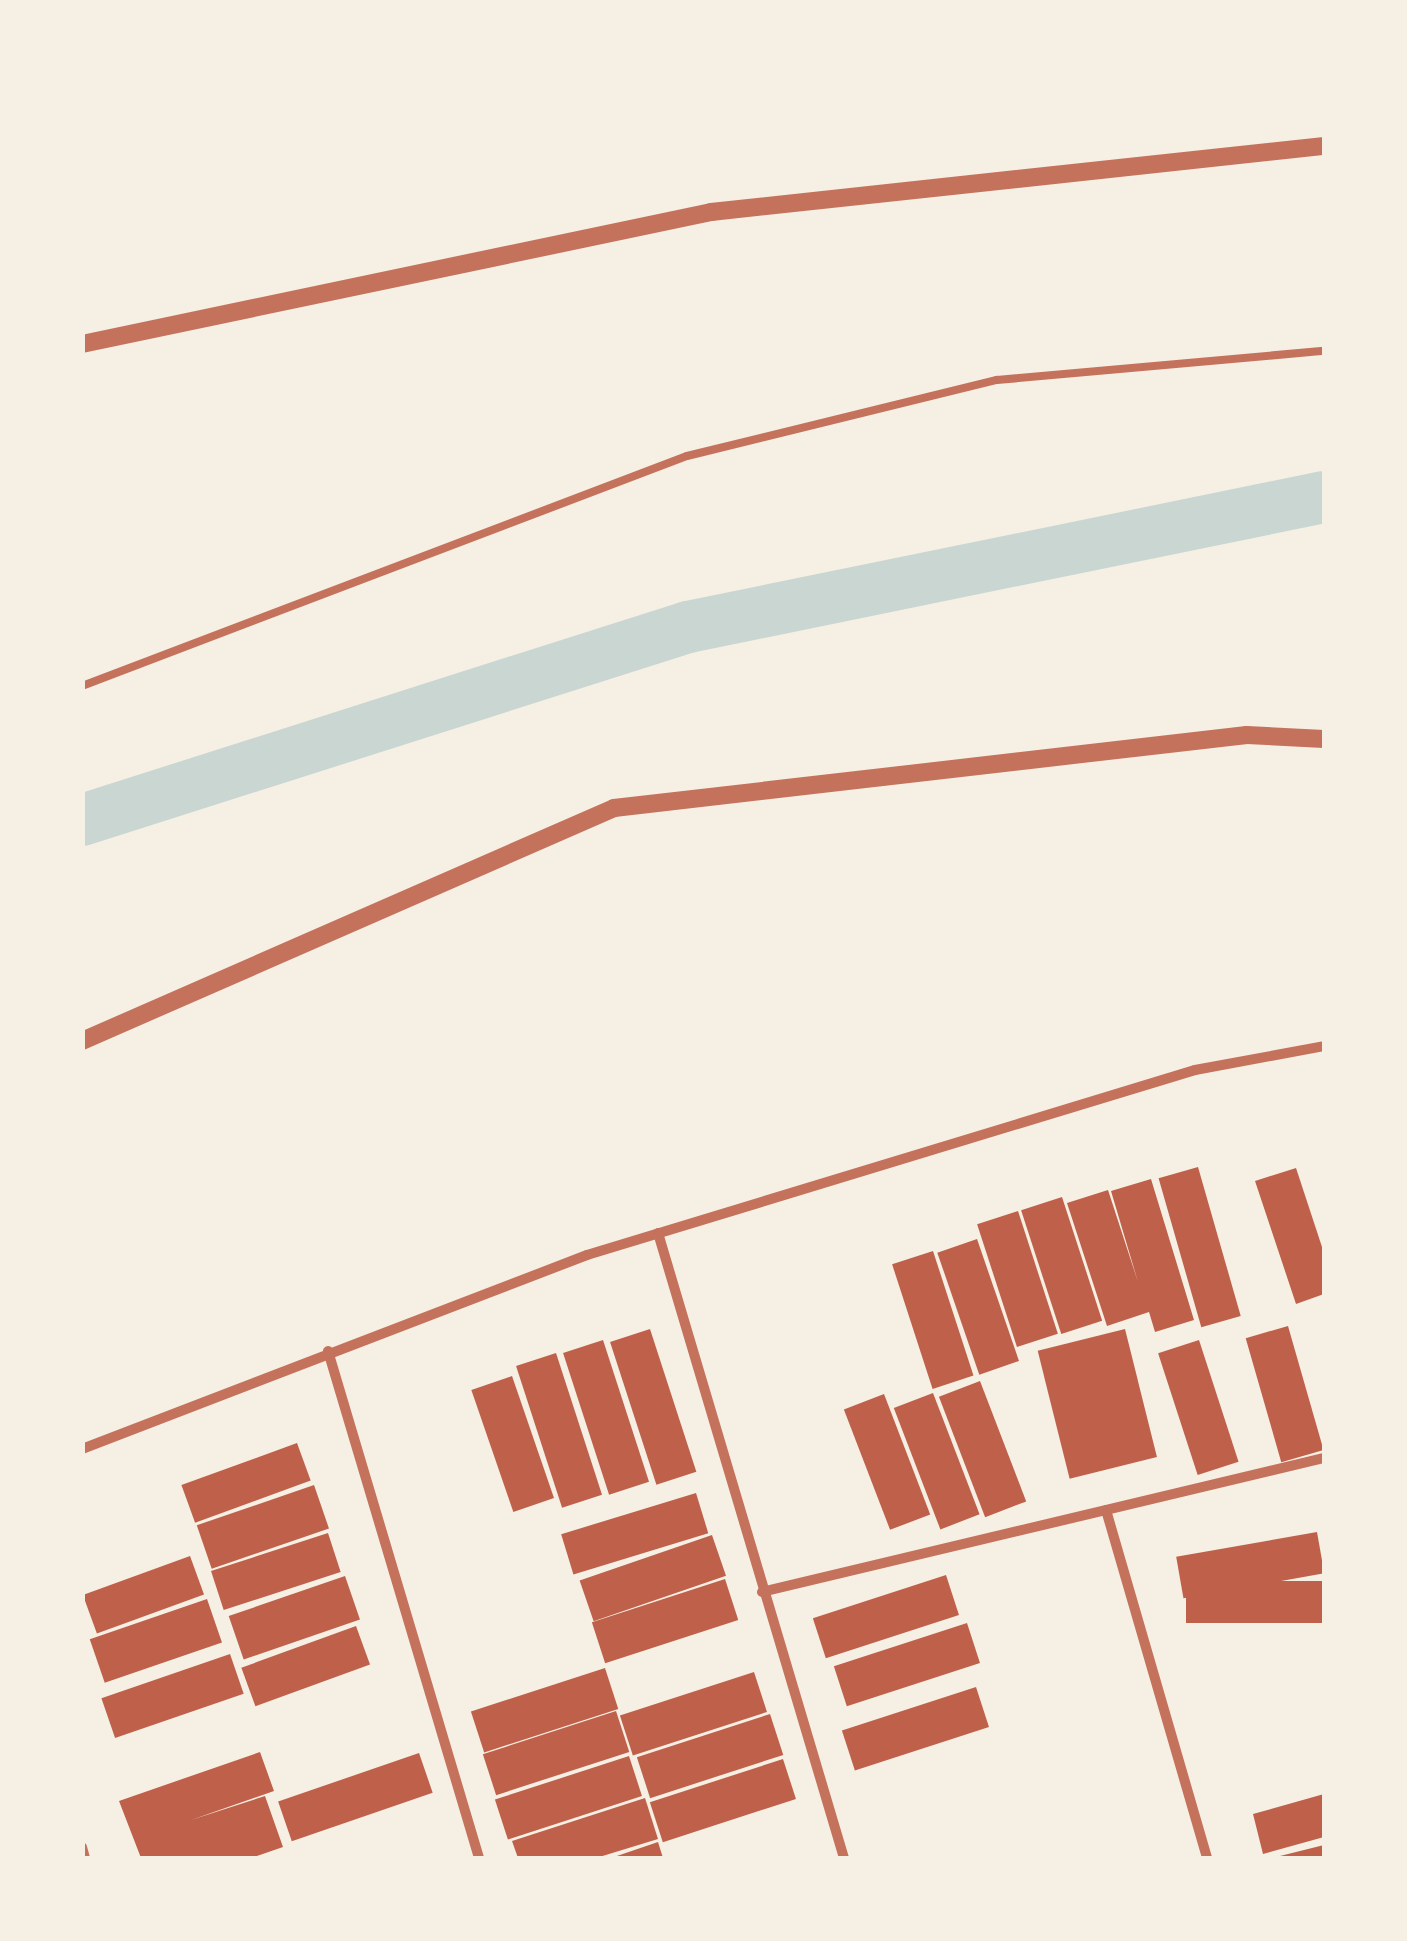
<!DOCTYPE html>
<style>
body{margin:0}
#map{position:relative;width:1407px;height:1941px;overflow:hidden;background:#f6efe4;font-family:"Source Sans 3",sans-serif}
div>[style]{position:absolute}
.canal>*{height:52px;margin:-26px;padding:0 26px;transform-origin:26px;border-radius:26px;background:#c9d6d2}
.building>*{inset:0;background:#bf614a;transform-origin:0 0}
.service>*{height:8px;margin:-4px;padding:0 4px;transform-origin:4px;border-radius:4px;background:#c5725c}
.minor>*{height:10px;margin:-5px;padding:0 5px;transform-origin:5px;border-radius:5px;background:#c5725c}
.tertiary>*{height:18px;margin:-9px;padding:0 9px;transform-origin:9px;border-radius:9px;background:#c5725c}
span{translate:-50% -50%;white-space:nowrap;text-align:center;line-height:1.15;-webkit-text-stroke:8px #f6efe4;paint-order:stroke}
.frame{position:absolute;inset:0;border:85px solid #f6efe4;pointer-events:none}
</style>
<div id="map">
<div class="canal">
<div style="left:82px;top:820px;width:636px;rotate:-17.67deg"></div>
<div style="left:688px;top:627px;width:649px;rotate:-11.55deg"></div>
</div>
<div class="building">
<div style="left:1198px;top:1167px;width:155px;height:41px;rotate:74deg"></div>
<div style="clip-path:polygon(1296px 1168px,1324px 1253px,1324px 1294px,1296px 1304px,1255px 1181px)"></div>
<div style="clip-path:polygon(1151px 1179px,1194px 1320px,1155px 1332px,1149px 1312px,1107px 1326px,1067px 1203px,1108px 1190px,1138px 1282px,1111px 1191px)"></div>
<div style="left:1062px;top:1197px;width:130px;height:43px;rotate:72deg"></div>
<div style="left:1018px;top:1211px;width:129px;height:43px;rotate:72deg"></div>
<div style="left:977px;top:1239px;width:129px;height:42px;rotate:71deg"></div>
<div style="left:933px;top:1251px;width:131px;height:43px;rotate:72deg"></div>
<div style="left:1288px;top:1326px;width:129px;height:44px;rotate:74deg"></div>
<div style="left:650px;top:1329px;width:150px;height:42px;rotate:72deg"></div>
<div style="left:1125px;top:1329px;width:132px;height:90px;rotate:76deg"></div>
<div style="left:603px;top:1340px;width:149px;height:42px;rotate:72deg"></div>
<div style="left:1199px;top:1340px;width:128px;height:43px;rotate:72deg"></div>
<div style="left:556px;top:1353px;width:149px;height:42px;rotate:72deg"></div>
<div style="left:512px;top:1376px;width:129px;height:43px;rotate:71deg"></div>
<div style="left:980px;top:1381px;width:129px;height:44px;rotate:69deg"></div>
<div style="left:933px;top:1393px;width:130px;height:42px;rotate:69deg"></div>
<div style="left:884px;top:1394px;width:129px;height:43px;rotate:69deg"></div>
<div style="left:297px;top:1443px;width:40px;height:123px;rotate:70deg"></div>
<div style="left:314px;top:1485px;width:46px;height:124px;rotate:71deg"></div>
<div style="left:696px;top:1493px;width:42px;height:141px;rotate:73deg"></div>
<div style="left:1317px;top:1532px;width:42px;height:143px;rotate:80deg"></div>
<div style="left:328px;top:1533px;width:41px;height:123px;rotate:72deg"></div>
<div style="left:712px;top:1535px;width:43px;height:140px;rotate:71deg"></div>
<div style="left:190px;top:1556px;width:41px;height:114px;rotate:70deg"></div>
<div style="left:946px;top:1575px;width:42px;height:140px;rotate:72deg"></div>
<div style="left:345px;top:1576px;width:46px;height:123px;rotate:71deg"></div>
<div style="left:725px;top:1579px;width:43px;height:140px;rotate:72deg"></div>
<div style="left:1324px;top:1581px;width:42px;height:138px;rotate:90deg"></div>
<div style="left:207px;top:1599px;width:46px;height:124px;rotate:71deg"></div>
<div style="left:967px;top:1623px;width:42px;height:140px;rotate:72deg"></div>
<div style="left:356px;top:1626px;width:41px;height:122px;rotate:70deg"></div>
<div style="left:230px;top:1654px;width:42px;height:136px;rotate:71deg"></div>
<div style="left:605px;top:1668px;width:43px;height:141px;rotate:72deg"></div>
<div style="left:754px;top:1672px;width:42px;height:141px;rotate:72deg"></div>
<div style="left:976px;top:1687px;width:42px;height:141px;rotate:72deg"></div>
<div style="left:616px;top:1711px;width:43px;height:140px;rotate:72deg"></div>
<div style="left:770px;top:1714px;width:43px;height:140px;rotate:72deg"></div>
<div style="clip-path:polygon(260px 1752px,274px 1791px,191px 1820px,265px 1796px,283px 1847px,251px 1858px,141px 1858px,119px 1801px)"></div>
<div style="left:419px;top:1753px;width:42px;height:149px;rotate:71deg"></div>
<div style="left:629px;top:1756px;width:42px;height:141px;rotate:72deg"></div>
<div style="left:783px;top:1759px;width:42px;height:140px;rotate:72deg"></div>
<div style="clip-path:polygon(1324px 1794px,1324px 1837px,1263px 1854px,1253px 1814px)"></div>
<div style="clip-path:polygon(645px 1798px,658px 1839px,596px 1858px,518px 1858px,512px 1841px)"></div>
<div style="clip-path:polygon(658px 1842px,663px 1858px,611px 1858px)"></div>
<div style="clip-path:polygon(1324px 1845px,1324px 1858px,1277px 1858px,1276px 1857px)"></div>
</div>
<div class="service">
<div style="left:82px;top:686px;width:647px;rotate:-20.82deg"></div>
<div style="left:687px;top:456px;width:319px;rotate:-13.8deg"></div>
<div style="left:997px;top:380px;width:328px;rotate:-5.1deg"></div>
</div>
<div class="minor">
<div style="left:658px;top:1233px;width:652px;rotate:73.43deg"></div>
<div style="left:328px;top:1351px;width:529px;rotate:73.41deg"></div>
<div style="left:82px;top:1449px;width:541px;rotate:-21.01deg"></div>
<div style="left:587px;top:1255px;width:636px;rotate:-16.92deg"></div>
<div style="left:1195px;top:1070px;width:131px;rotate:-10.5deg"></div>
<div style="left:1106px;top:1510px;width:362px;rotate:73.8deg"></div>
<div style="left:762px;top:1592px;width:578px;rotate:-13.41deg"></div>
<div style="left:82px;top:1847px;width:11px;rotate:75deg"></div>
</div>
<div class="tertiary">
<div style="left:82px;top:344px;width:643px;rotate:-11.85deg"></div>
<div style="left:711px;top:212px;width:617px;rotate:-6.15deg"></div>
<div style="left:82px;top:1041px;width:581px;rotate:-23.65deg"></div>
<div style="left:614px;top:808px;width:637px;rotate:-6.58deg"></div>
<div style="left:1247px;top:735px;width:77px;rotate:3deg"></div>
</div>
<div class="frame"></div>
</div>
